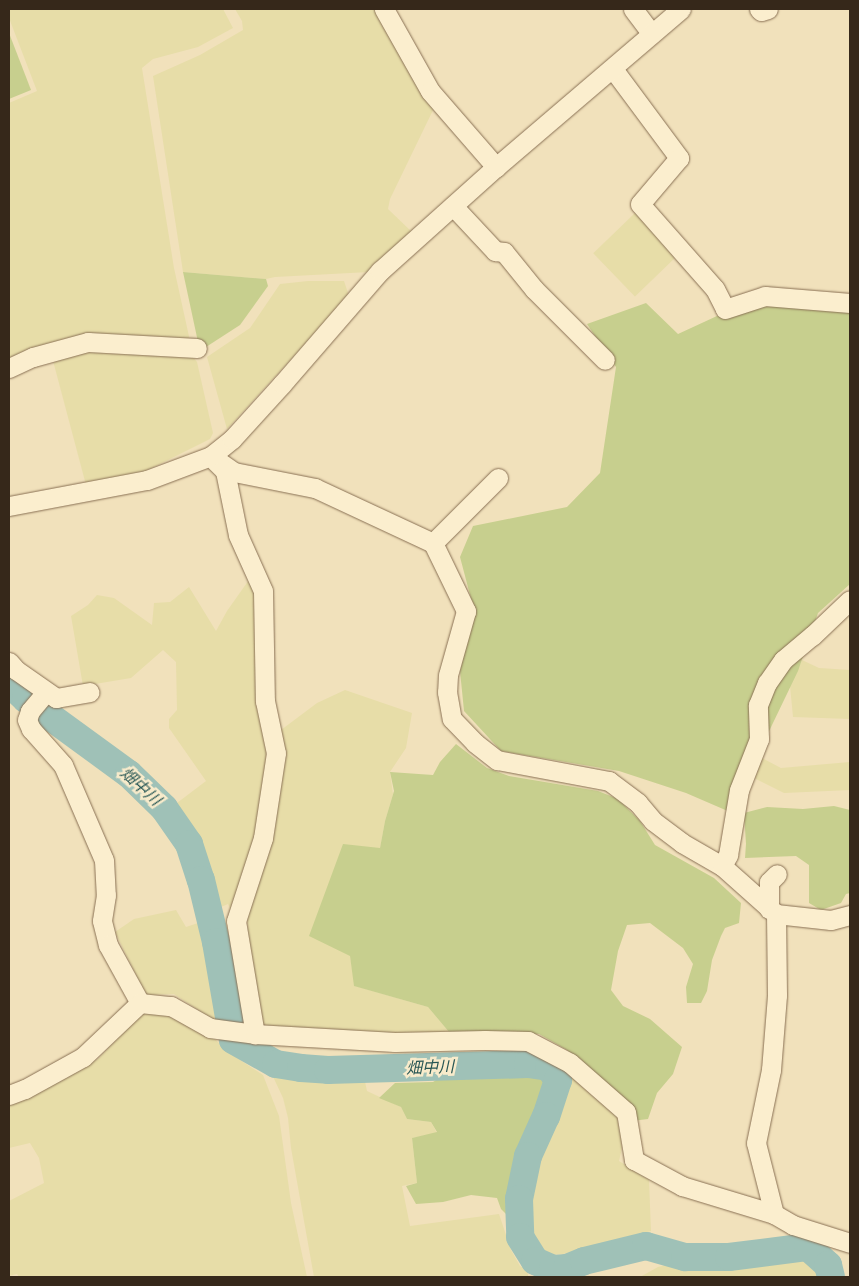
<!DOCTYPE html>
<meta charset="utf-8">
<style>
body{margin:0}
#map{position:relative;width:859px;height:1286px;overflow:hidden;background:#f1e1bb;font-family:"Libre Baskerville","Noto Sans JP",serif}
div>[style]{position:absolute}
.farmland>*{inset:0;background:#e7dda8;transform-origin:0 0}
.green>*{inset:0;background:#c7cf8e}
.river>*{height:28px;margin:-14px;padding:0 14px;transform-origin:14px;border-radius:14px;background:#9fc1b7}
.roads{filter:drop-shadow(0 0 1px #897054) drop-shadow(0 0 1px #897054)}
.minor>*{height:19px;margin:-9.5px;padding:0 9.5px;transform-origin:9.5px;border-radius:9.5px;background:#fbeece}
span{translate:-50% -50%;white-space:nowrap;text-align:center;line-height:1.15;-webkit-text-stroke:5px #f8ebcb;paint-order:stroke}
.water-label{font-size:16px;color:#285755;font-style:italic}
.frame{position:absolute;inset:0;border:10px solid #36281a;pointer-events:none}
</style>
<div id="map">
<div class="farmland">
<div style="clip-path:polygon(9px 9px,223px 9px,233px 28px,198px 47px,153px 59px,142px 68px,174px 268px,190px 341px,89px 337px,9px 362px,9px 103px,37px 91px,9px 18px)"></div>
<div style="clip-path:polygon(235px 9px,377px 9px,435px 106px,390px 199px,388px 209px,413px 233px,369px 272px,275px 277px,266px 279px,183px 272px,153px 76px,200px 55px,243px 30px,242px 21px)"></div>
<div style="left:635px;top:213px;width:60px;height:58px;rotate:46deg"></div>
<div style="clip-path:polygon(308px 281px,344px 281px,349px 296px,227px 429px,207px 357px,250px 328px,280px 284px)"></div>
<div style="clip-path:polygon(88px 347px,188px 351px,197px 362px,213px 433px,210px 439px,146px 471px,86px 485px,52px 357px)"></div>
<div style="clip-path:polygon(251px 577px,255px 582px,272px 756px,261px 837px,232px 912px,228px 904px,221px 907px,193px 829px,173px 806px,206px 781px,169px 728px,169px 719px,177px 710px,176px 662px,163px 650px,131px 678px,83px 686px,71px 616px,88px 605px,97px 595px,114px 598px,152px 625px,154px 603px,170px 602px,189px 587px,216px 631px,227px 611px)"></div>
<div style="clip-path:polygon(802px 660px,819px 668px,850px 670px,850px 719px,793px 717px,790px 686px)"></div>
<div style="clip-path:polygon(345px 690px,412px 713px,406px 748px,390px 772px,393px 794px,385px 821px,380px 848px,374px 848px,350px 956px,355px 986px,428px 1007px,449px 1032px,372px 1034px,258px 1027px,242px 928px,248px 929px,246px 910px,277px 733px,317px 703px)"></div>
<div style="clip-path:polygon(760px 757px,781px 768px,850px 762px,850px 790px,784px 793px,752px 777px)"></div>
<div style="clip-path:polygon(176px 910px,186px 927px,204px 921px,220px 1018px,212px 1019px,174px 994px,146px 995px,115px 932px,134px 919px)"></div>
<div style="clip-path:polygon(150px 1010px,165px 1010px,216px 1040px,225px 1050px,263px 1075px,279px 1116px,291px 1203px,307px 1277px,19px 1277px,17px 1274px,9px 1276px,9px 1201px,44px 1183px,39px 1158px,30px 1143px,9px 1148px,9px 1102px,28px 1095px,98px 1059px,138px 1017px)"></div>
<div style="clip-path:polygon(269px 1068px,318px 1075px,364px 1077px,367px 1091px,401px 1107px,407px 1119px,431px 1122px,437px 1133px,412px 1138px,417px 1183px,402px 1186px,410px 1226px,499px 1214px,511px 1250px,520px 1266px,528px 1270px,528px 1277px,314px 1277px,291px 1148px,288px 1118px,283px 1098px)"></div>
<div style="clip-path:polygon(578px 1074px,620px 1116px,622px 1148px,619px 1161px,649px 1180px,651px 1231px,563px 1254px,551px 1255px,542px 1252px,530px 1238px,526px 1200px,534px 1167px,561px 1098px,565px 1077px)"></div>
<div style="clip-path:polygon(797px 1253px,805px 1256px,823px 1271px,825px 1277px,640px 1277px,658px 1267px,678px 1262px,732px 1268px,761px 1259px)"></div>
</div>
<div class="green">
<div style="clip-path:polygon(9px 33px,31px 90px,9px 99px)"></div>
<div style="clip-path:polygon(183px 272px,266px 279px,268px 286px,240px 325px,206px 347px,198px 342px)"></div>
<div style="clip-path:polygon(775px 301px,850px 312px,850px 584px,818px 613px,798px 671px,730px 812px,686px 793px,619px 771px,501px 751px,464px 711px,460px 671px,474px 610px,460px 557px,473px 526px,567px 507px,600px 473px,616px 367px,587px 324px,646px 303px,678px 334px,717px 316px)"></div>
<div style="clip-path:polygon(456px 744px,487px 768px,509px 776px,598px 791px,618px 799px,640px 821px,655px 845px,714px 878px,741px 903px,739px 923px,725px 928px,721px 936px,712px 960px,707px 991px,701px 1003px,687px 1003px,686px 987px,693px 964px,683px 948px,650px 923px,627px 925px,618px 951px,611px 990px,623px 1006px,650px 1019px,682px 1047px,673px 1074px,657px 1093px,648px 1119px,632px 1121px,567px 1050px,539px 1034px,449px 1032px,428px 1007px,354px 986px,350px 956px,309px 936px,343px 844px,380px 848px,385px 821px,394px 791px,390px 772px,433px 775px,440px 762px)"></div>
<div style="clip-path:polygon(834px 806px,850px 810px,850px 893px,846px 894px,841px 903px,821px 910px,809px 903px,809px 865px,796px 856px,745px 858px,746px 844px,744px 813px,767px 807px,803px 809px)"></div>
<div style="clip-path:polygon(528px 1068px,546px 1070px,552px 1082px,514px 1188px,512px 1213px,509px 1217px,501px 1209px,497px 1198px,471px 1195px,443px 1202px,416px 1204px,406px 1186px,417px 1183px,412px 1138px,437px 1132px,431px 1122px,407px 1119px,401px 1107px,379px 1098px,395px 1083px,433px 1082px,448px 1072px)"></div>
</div>
<div class="river">
<div style="left:9px;top:683px;width:23px;rotate:43deg"></div>
<div style="left:26px;top:699px;width:127px;rotate:36.1deg"></div>
<div style="left:129px;top:774px;width:49px;rotate:44.2deg"></div>
<div style="left:164px;top:808px;width:44px;rotate:55.2deg"></div>
<div style="left:189px;top:844px;width:38px;rotate:72deg"></div>
<div style="left:201px;top:880px;width:64px;rotate:76.4deg"></div>
<div style="left:216px;top:942px;width:99px;rotate:80.2deg"></div>
<div style="left:233px;top:1040px;width:49px;rotate:29.2deg"></div>
<div style="left:276px;top:1064px;width:25px;rotate:9deg"></div>
<div style="left:301px;top:1068px;width:27px;rotate:4deg"></div>
<div style="left:328px;top:1070px;width:200px;rotate:-1.7deg"></div>
<div style="left:528px;top:1064px;width:21px;rotate:8deg"></div>
<div style="left:549px;top:1067px;width:16px;rotate:55deg"></div>
<div style="left:558px;top:1080px;width:38px;rotate:108deg"></div>
<div style="left:546px;top:1116px;width:44px;rotate:114.2deg"></div>
<div style="left:528px;top:1156px;width:44px;rotate:101.8deg"></div>
<div style="left:519px;top:1199px;width:38px;rotate:88deg"></div>
<div style="left:520px;top:1237px;width:28px;rotate:58deg"></div>
<div style="left:535px;top:1261px;width:20px;rotate:24deg"></div>
<div style="left:553px;top:1269px;width:14px;rotate:-4deg"></div>
<div style="left:567px;top:1268px;width:18px;rotate:-22deg"></div>
<div style="left:584px;top:1261px;width:64px;rotate:-13.6deg"></div>
<div style="left:646px;top:1246px;width:41px;rotate:15.8deg"></div>
<div style="left:685px;top:1257px;width:44px"></div>
<div style="left:729px;top:1257px;width:80px;rotate:-7.2deg"></div>
<div style="left:808px;top:1247px;width:27px;rotate:42deg"></div>
<div style="left:828px;top:1265px;width:12px;rotate:76deg"></div>
</div>
<div class="roads">
<div class="minor">
<div style="left:384px;top:9px;width:94px;rotate:60.7deg"></div>
<div style="left:430px;top:91px;width:101px;rotate:49deg"></div>
<div style="left:633px;top:9px;width:31px;rotate:53deg"></div>
<div style="left:759px;top:9px;width:3px;rotate:45deg"></div>
<div style="left:761px;top:11px;width:7px;rotate:-16deg"></div>
<div style="left:613px;top:69px;width:111px;rotate:53.4deg"></div>
<div style="left:679px;top:158px;width:60px;rotate:130.3deg"></div>
<div style="left:640px;top:204px;width:113px;rotate:48.6deg"></div>
<div style="left:715px;top:289px;width:22px;rotate:63deg"></div>
<div style="left:725px;top:309px;width:42px;rotate:-18deg"></div>
<div style="left:765px;top:296px;width:85px;rotate:4.7deg"></div>
<div style="left:453px;top:206px;width:62px;rotate:47deg"></div>
<div style="left:495px;top:251px;width:9px;rotate:6deg"></div>
<div style="left:504px;top:252px;width:48px;rotate:51deg"></div>
<div style="left:534px;top:289px;width:100px;rotate:45deg"></div>
<div style="left:9px;top:368px;width:26px;rotate:-25deg"></div>
<div style="left:33px;top:357px;width:57px;rotate:-15.3deg"></div>
<div style="left:88px;top:342px;width:109px;rotate:3.2deg"></div>
<div style="left:211px;top:456px;width:28px;rotate:35deg"></div>
<div style="left:234px;top:472px;width:83px;rotate:11.2deg"></div>
<div style="left:315px;top:488px;width:130px;rotate:25deg"></div>
<div style="left:433px;top:543px;width:76px;rotate:64.1deg"></div>
<div style="left:466px;top:611px;width:66px;rotate:105.7deg"></div>
<div style="left:448px;top:675px;width:17px;rotate:93deg"></div>
<div style="left:447px;top:692px;width:27px;rotate:80deg"></div>
<div style="left:452px;top:719px;width:33px;rotate:46deg"></div>
<div style="left:475px;top:743px;width:28px;rotate:38deg"></div>
<div style="left:497px;top:760px;width:114px;rotate:10.6deg"></div>
<div style="left:609px;top:781px;width:36px;rotate:37deg"></div>
<div style="left:638px;top:803px;width:23px;rotate:50deg"></div>
<div style="left:653px;top:821px;width:36px;rotate:37deg"></div>
<div style="left:682px;top:843px;width:46px;rotate:29.9deg"></div>
<div style="left:722px;top:866px;width:72px;rotate:41.6deg"></div>
<div style="left:776px;top:914px;width:55px;rotate:6.2deg"></div>
<div style="left:831px;top:920px;width:20px;rotate:-15deg"></div>
<div style="left:215px;top:461px;width:14px;rotate:45deg"></div>
<div style="left:225px;top:471px;width:65px;rotate:78.5deg"></div>
<div style="left:238px;top:535px;width:61px;rotate:65.9deg"></div>
<div style="left:263px;top:591px;width:110px;rotate:89deg"></div>
<div style="left:265px;top:701px;width:53px;rotate:78.1deg"></div>
<div style="left:276px;top:753px;width:86px;rotate:98.7deg"></div>
<div style="left:263px;top:838px;width:87px;rotate:108deg"></div>
<div style="left:236px;top:921px;width:115px;rotate:80.5deg"></div>
<div style="left:9px;top:506px;width:140px;rotate:-10.7deg"></div>
<div style="left:147px;top:480px;width:68px;rotate:-20.6deg"></div>
<div style="left:211px;top:456px;width:27px;rotate:-39deg"></div>
<div style="left:232px;top:439px;width:74px;rotate:-47.7deg"></div>
<div style="left:282px;top:384px;width:150px;rotate:-49.1deg"></div>
<div style="left:380px;top:271px;width:156px;rotate:-41.9deg"></div>
<div style="left:496px;top:167px;width:243px;rotate:-40.5deg"></div>
<div style="left:433px;top:543px;width:92px;rotate:-45deg"></div>
<div style="left:9px;top:662px;width:11px;rotate:49deg"></div>
<div style="left:16px;top:670px;width:49px;rotate:35deg"></div>
<div style="left:56px;top:698px;width:34px;rotate:-10deg"></div>
<div style="left:46px;top:692px;width:25px;rotate:130deg"></div>
<div style="left:30px;top:711px;width:9px;rotate:108deg"></div>
<div style="left:27px;top:720px;width:10px;rotate:66deg"></div>
<div style="left:31px;top:729px;width:48px;rotate:48.4deg"></div>
<div style="left:63px;top:765px;width:103px;rotate:66.7deg"></div>
<div style="left:104px;top:860px;width:35px;rotate:87deg"></div>
<div style="left:106px;top:895px;width:26px;rotate:99deg"></div>
<div style="left:102px;top:921px;width:25px;rotate:76deg"></div>
<div style="left:108px;top:945px;width:66px;rotate:61.1deg"></div>
<div style="left:722px;top:866px;width:13px;rotate:-61deg"></div>
<div style="left:728px;top:855px;width:66px;rotate:-80.4deg"></div>
<div style="left:739px;top:790px;width:55px;rotate:-68.6deg"></div>
<div style="left:759px;top:739px;width:34px;rotate:-92deg"></div>
<div style="left:758px;top:705px;width:24px;rotate:-68deg"></div>
<div style="left:767px;top:683px;width:28px;rotate:-55deg"></div>
<div style="left:783px;top:660px;width:38px;rotate:-40deg"></div>
<div style="left:812px;top:636px;width:52px;rotate:-43.5deg"></div>
<div style="left:769px;top:909px;width:27px;rotate:-90deg"></div>
<div style="left:769px;top:882px;width:11px;rotate:-45deg"></div>
<div style="left:9px;top:1095px;width:17px;rotate:-21deg"></div>
<div style="left:25px;top:1089px;width:66px;rotate:-28.9deg"></div>
<div style="left:83px;top:1057px;width:79px;rotate:-43.5deg"></div>
<div style="left:140px;top:1003px;width:31px;rotate:6deg"></div>
<div style="left:171px;top:1006px;width:45px;rotate:29.4deg"></div>
<div style="left:210px;top:1028px;width:45px;rotate:7.6deg"></div>
<div style="left:255px;top:1034px;width:140px;rotate:3.3deg"></div>
<div style="left:395px;top:1042px;width:90px;rotate:-1.3deg"></div>
<div style="left:485px;top:1040px;width:43px;rotate:1.3deg"></div>
<div style="left:528px;top:1041px;width:47px;rotate:27.6deg"></div>
<div style="left:570px;top:1063px;width:74px;rotate:41.2deg"></div>
<div style="left:626px;top:1112px;width:49px;rotate:80.5deg"></div>
<div style="left:634px;top:1160px;width:55px;rotate:28.4deg"></div>
<div style="left:682px;top:1186px;width:96px;rotate:16.9deg"></div>
<div style="left:774px;top:1214px;width:22px;rotate:30deg"></div>
<div style="left:793px;top:1225px;width:60px;rotate:17.5deg"></div>
<div style="left:774px;top:1214px;width:73px;rotate:-104.2deg"></div>
<div style="left:756px;top:1143px;width:75px;rotate:-78.4deg"></div>
<div style="left:771px;top:1070px;width:75px;rotate:-85.4deg"></div>
<div style="left:777px;top:995px;width:81px;rotate:-90.7deg"></div>
</div>
</div>
<div class="water-label">
<span style="left:141px;top:786px;rotate:42deg">畑中川</span>
<span style="left:430px;top:1067px;rotate:-2deg">畑中川</span>
</div>
<div class="frame"></div>
</div>
